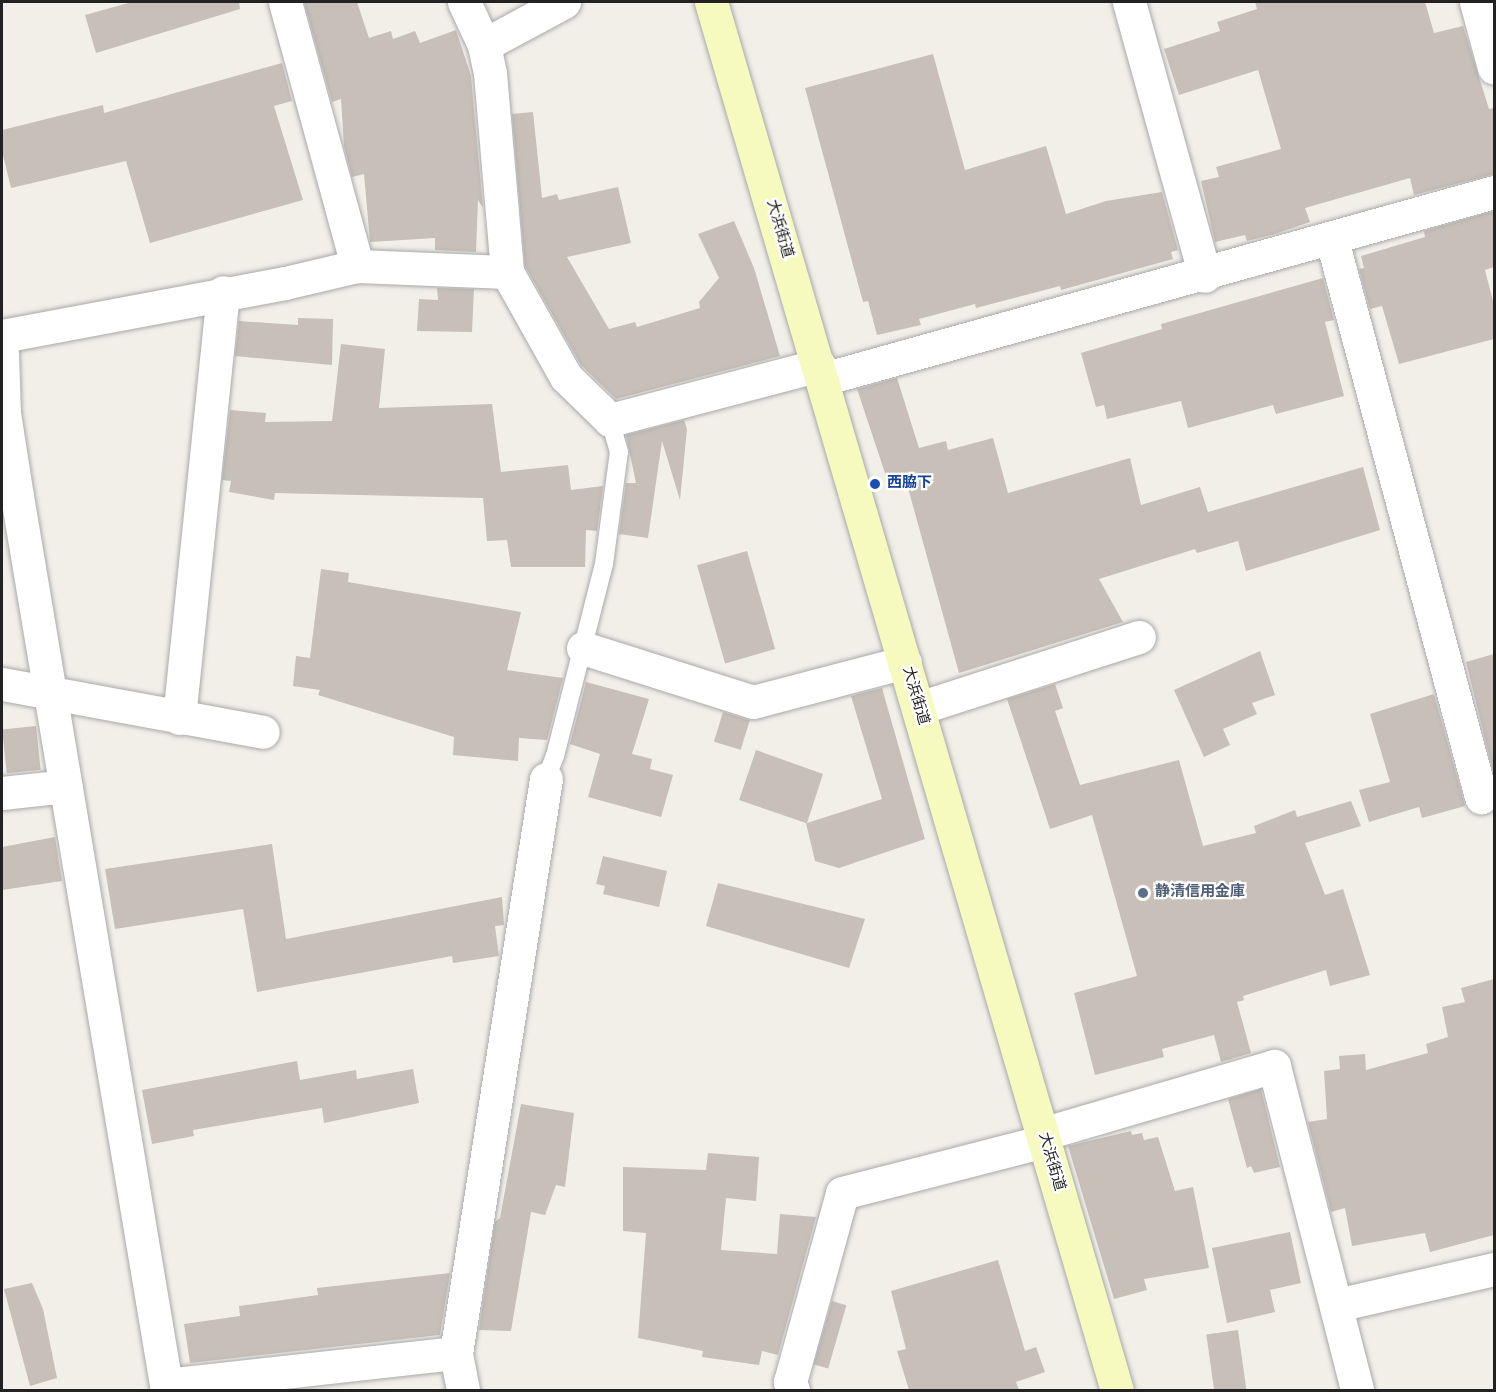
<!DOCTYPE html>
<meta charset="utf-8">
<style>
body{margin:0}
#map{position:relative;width:1496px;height:1392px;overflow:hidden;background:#f2efe9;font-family:Overpass,"Noto Sans JP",sans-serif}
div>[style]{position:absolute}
.building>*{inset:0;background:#c7bfb8;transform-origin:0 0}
.roads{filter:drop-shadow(0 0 2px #a9a9a9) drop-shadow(0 0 2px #a9a9a9)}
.lane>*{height:18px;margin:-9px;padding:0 9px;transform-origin:9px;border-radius:9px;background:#fff}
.street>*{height:33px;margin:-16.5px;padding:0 16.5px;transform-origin:16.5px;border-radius:16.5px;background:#fff}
.secondary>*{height:33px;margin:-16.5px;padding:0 16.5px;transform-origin:16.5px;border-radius:16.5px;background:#f7fabf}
.dots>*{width:16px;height:16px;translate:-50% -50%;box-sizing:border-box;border:3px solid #fff;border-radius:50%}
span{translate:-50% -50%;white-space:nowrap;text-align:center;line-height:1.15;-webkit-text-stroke:4.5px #fff;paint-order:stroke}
.street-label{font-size:15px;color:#222}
.transit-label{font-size:15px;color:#164399;font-weight:700}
.left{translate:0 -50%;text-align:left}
.service-label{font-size:15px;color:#4e5e75;font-weight:700}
.frame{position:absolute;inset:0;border:3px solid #222;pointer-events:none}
</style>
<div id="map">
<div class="building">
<div style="clip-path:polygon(132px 2px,239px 2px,240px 9px,96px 53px,85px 15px)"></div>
<div style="clip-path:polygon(304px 2px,357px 2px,369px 38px,391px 31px,393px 39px,415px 31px,420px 43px,456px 30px,471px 76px,483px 208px,478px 200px,476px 252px,435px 250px,435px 238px,370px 242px,364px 174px,352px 177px,344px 146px,341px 99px,332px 102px)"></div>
<div style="clip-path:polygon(1255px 2px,1425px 2px,1434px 33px,1463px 26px,1489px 109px,1494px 108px,1494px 174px,1414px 195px,1410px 178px,1305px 208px,1310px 222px,1275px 234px,1247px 241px,1245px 235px,1215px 242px,1201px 181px,1219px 177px,1216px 167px,1281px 149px,1258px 70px,1179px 95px,1164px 49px,1220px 31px,1217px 22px,1257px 9px)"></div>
<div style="clip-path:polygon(933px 54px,965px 170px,1046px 146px,1066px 214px,1106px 201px,1162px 192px,1178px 250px,1171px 252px,1173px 259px,1061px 290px,1060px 286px,976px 308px,975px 304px,919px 319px,921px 325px,877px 335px,868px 301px,863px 302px,805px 88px)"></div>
<div style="clip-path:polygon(282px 63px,292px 101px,274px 106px,303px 200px,150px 243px,126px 161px,11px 188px,2px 151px,2px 130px,103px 105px,104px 113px)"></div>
<div style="clip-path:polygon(533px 112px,542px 198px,557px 194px,559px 200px,618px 187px,631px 243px,567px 257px,609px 329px,635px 322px,637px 327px,700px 308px,699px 302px,719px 278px,698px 234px,734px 221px,754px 268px,780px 356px,616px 399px,581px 365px,525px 266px,512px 114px)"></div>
<div style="clip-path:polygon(1494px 211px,1494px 267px,1485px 270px,1494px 305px,1494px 339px,1399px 364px,1382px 306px,1370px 309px,1359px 269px,1364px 268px,1361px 256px,1425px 237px,1424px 231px)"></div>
<div style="clip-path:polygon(1323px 278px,1334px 320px,1325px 322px,1344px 396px,1276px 414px,1273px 405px,1188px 428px,1181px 401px,1107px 419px,1104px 405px,1096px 407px,1081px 353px,1162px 329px,1161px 324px)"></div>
<div style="clip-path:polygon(437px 288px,474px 289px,472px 332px,417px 331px,419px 299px,438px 300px)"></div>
<div style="clip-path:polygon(298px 318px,333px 319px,332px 365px,235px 356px,239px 321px,298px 325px)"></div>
<div style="clip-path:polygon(341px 344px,385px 349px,379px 408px,492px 404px,501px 472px,568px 465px,571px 490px,603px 486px,597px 531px,586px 530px,585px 567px,511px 567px,507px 540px,487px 541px,483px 498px,275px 493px,274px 500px,229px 492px,231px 481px,222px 480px,230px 410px,266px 413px,265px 422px,332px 421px)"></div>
<div style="clip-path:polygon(897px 378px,919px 448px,946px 441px,948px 450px,993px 438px,1008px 493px,1130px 458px,1141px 505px,1200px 487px,1208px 512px,1363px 467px,1380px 530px,1246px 571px,1238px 541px,1197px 553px,1195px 549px,1099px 579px,1123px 622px,959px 673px,905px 477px,888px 482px,857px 389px)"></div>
<div style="clip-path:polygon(684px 420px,687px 429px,680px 500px,662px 441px,648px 538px,619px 534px,626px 483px,636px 483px,626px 435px)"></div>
<div style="left:747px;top:551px;width:102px;height:52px;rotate:74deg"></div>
<div style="clip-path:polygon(321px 569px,349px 573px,348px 582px,521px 612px,507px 670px,563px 678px,547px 740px,519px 738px,518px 761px,453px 755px,454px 737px,318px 695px,320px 690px,293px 686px,296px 656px,310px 658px)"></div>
<div style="clip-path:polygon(1260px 651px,1275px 695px,1252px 703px,1257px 714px,1223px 729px,1230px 745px,1204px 757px,1174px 690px)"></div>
<div style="clip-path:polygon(1494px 654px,1494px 775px,1466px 662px)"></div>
<div style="clip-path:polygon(586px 682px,649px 699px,632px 754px,652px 759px,650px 769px,673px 775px,661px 817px,588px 797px,600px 754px,570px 744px)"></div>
<div style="clip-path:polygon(1055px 684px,1063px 708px,1055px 711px,1080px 785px,1179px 760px,1203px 846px,1256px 833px,1254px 826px,1295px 810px,1297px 817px,1351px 801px,1361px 826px,1305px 843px,1325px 895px,1343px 889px,1370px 975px,1330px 986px,1326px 970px,1243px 996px,1244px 1000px,1237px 1002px,1251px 1053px,1221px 1062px,1214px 1035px,1162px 1049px,1164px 1057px,1095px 1075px,1074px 993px,1137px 976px,1092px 815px,1050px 829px,1007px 699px)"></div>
<div style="clip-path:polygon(882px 688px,925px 839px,839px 868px,815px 861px,806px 823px,739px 800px,756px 750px,823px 774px,807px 823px,882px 799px,851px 696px)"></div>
<div style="clip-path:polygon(1434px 694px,1465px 806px,1422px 818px,1419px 807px,1369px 822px,1359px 790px,1390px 782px,1370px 714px)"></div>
<div style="left:723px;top:712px;width:28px;height:31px;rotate:17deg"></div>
<div style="left:36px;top:726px;width:44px;height:34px;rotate:84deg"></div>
<div style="clip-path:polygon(55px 837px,62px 881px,2px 890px,2px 847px)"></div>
<div style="clip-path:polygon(272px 844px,286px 939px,502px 897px,504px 925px,495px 926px,499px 956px,453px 963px,452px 956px,257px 992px,243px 909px,115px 929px,105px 869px)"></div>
<div style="clip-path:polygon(603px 856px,667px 871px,659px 907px,603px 894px,605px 886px,596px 884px)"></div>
<div style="clip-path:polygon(718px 883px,865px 919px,849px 968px,706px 926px)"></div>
<div style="clip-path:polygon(1494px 979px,1494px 1235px,1430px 1252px,1425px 1233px,1352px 1246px,1345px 1208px,1331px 1212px,1308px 1122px,1327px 1119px,1324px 1071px,1340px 1069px,1339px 1056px,1365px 1054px,1366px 1070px,1428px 1053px,1426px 1044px,1448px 1037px,1442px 1007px,1465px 1002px,1461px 988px)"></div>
<div style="clip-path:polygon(297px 1061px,300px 1080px,356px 1070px,357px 1079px,413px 1069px,419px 1103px,324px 1123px,322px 1108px,193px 1130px,194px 1136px,152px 1144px,142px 1090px)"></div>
<div style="clip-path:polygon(1261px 1089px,1280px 1167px,1254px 1173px,1251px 1166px,1247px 1168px,1228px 1099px)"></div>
<div style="clip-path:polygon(521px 1104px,574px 1113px,565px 1187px,556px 1185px,545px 1215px,531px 1212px,511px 1331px,479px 1330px,495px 1222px,500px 1218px)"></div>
<div style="clip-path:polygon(1131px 1131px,1132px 1135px,1142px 1133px,1144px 1140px,1158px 1137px,1175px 1191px,1193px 1187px,1209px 1268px,1144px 1279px,1147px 1290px,1114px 1299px,1068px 1146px)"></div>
<div style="clip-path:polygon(708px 1153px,759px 1157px,756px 1201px,726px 1198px,721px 1250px,777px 1254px,780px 1214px,816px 1217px,778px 1355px,762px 1351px,759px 1365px,702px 1357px,703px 1351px,638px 1338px,646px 1233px,623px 1231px,623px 1167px,706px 1170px)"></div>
<div style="clip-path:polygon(1290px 1232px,1301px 1283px,1270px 1290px,1275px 1312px,1227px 1323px,1212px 1248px)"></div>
<div style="clip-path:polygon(998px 1260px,1025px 1351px,1036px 1347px,1045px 1372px,1016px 1382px,1019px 1390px,909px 1390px,897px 1351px,906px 1349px,891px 1291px)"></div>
<div style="clip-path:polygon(450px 1273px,440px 1335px,190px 1363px,184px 1324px,240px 1316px,239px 1306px,318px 1295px,317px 1288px)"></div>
<div style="clip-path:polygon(32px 1283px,43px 1309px,57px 1378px,30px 1386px,4px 1289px)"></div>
<div style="left:832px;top:1301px;width:15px;height:66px;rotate:16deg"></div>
<div style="left:1238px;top:1330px;width:61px;height:32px;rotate:82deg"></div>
</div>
<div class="roads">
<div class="lane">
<div style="left:546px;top:779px;width:25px;rotate:-69deg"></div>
<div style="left:555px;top:756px;width:198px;rotate:-75.7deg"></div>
<div style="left:604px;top:564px;width:113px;rotate:-82.4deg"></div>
<div style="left:619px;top:452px;width:33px;rotate:-106deg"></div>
</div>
<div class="street">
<div style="left:285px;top:2px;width:274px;rotate:74.7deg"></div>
<div style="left:464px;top:2px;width:47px;rotate:65.1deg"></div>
<div style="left:484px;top:45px;width:29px;rotate:78deg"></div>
<div style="left:490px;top:73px;width:200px;rotate:85.1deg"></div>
<div style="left:1129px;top:2px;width:284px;rotate:74.5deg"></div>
<div style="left:1476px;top:2px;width:68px;rotate:74.7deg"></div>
<div style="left:484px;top:45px;width:91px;rotate:-28.3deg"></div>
<div style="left:1332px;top:240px;width:577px;rotate:75.02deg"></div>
<div style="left:2px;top:336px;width:288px;rotate:-10.6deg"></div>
<div style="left:285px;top:283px;width:74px;rotate:-13.3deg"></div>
<div style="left:357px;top:266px;width:150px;rotate:2.3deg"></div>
<div style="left:507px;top:272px;width:120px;rotate:60.7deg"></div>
<div style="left:566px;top:377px;width:62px;rotate:44.3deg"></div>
<div style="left:610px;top:420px;width:216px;rotate:-14.7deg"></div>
<div style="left:2px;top:353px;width:60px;rotate:88.1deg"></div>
<div style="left:4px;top:413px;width:84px;rotate:81.1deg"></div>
<div style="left:17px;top:496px;width:906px;rotate:80.48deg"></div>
<div style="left:823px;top:379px;width:697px;rotate:-15.57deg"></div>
<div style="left:583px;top:648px;width:178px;rotate:17.6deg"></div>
<div style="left:753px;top:702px;width:157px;rotate:-14.7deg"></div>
<div style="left:2px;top:684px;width:265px;rotate:10.4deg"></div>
<div style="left:919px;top:708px;width:231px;rotate:-17.9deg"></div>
<div style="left:179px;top:718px;width:428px;rotate:-84.1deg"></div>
<div style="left:2px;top:793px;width:64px;rotate:-6.2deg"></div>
<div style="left:1042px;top:1134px;width:242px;rotate:-16.3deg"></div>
<div style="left:1274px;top:1066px;width:334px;rotate:75.6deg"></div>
<div style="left:1337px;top:1305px;width:161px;rotate:-12.9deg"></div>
<div style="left:166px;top:1385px;width:292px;rotate:-6.3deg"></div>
<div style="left:463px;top:1390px;width:38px;rotate:-101deg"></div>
<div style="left:456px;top:1353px;width:581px;rotate:-81.09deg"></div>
<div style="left:793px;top:1390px;width:9px;rotate:-111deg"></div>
<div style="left:790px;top:1382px;width:196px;rotate:-74.6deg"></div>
<div style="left:842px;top:1193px;width:209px;rotate:-14.4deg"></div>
</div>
<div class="secondary">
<div style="left:711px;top:2px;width:1446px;rotate:73.7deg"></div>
</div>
</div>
<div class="dots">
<div style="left:875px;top:484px;background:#1a4fb4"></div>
<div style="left:1143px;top:893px;background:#5c6f8a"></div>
</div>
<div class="street-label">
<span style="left:779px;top:229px;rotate:74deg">大浜街道</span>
<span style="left:915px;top:696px;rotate:74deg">大浜街道</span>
<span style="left:1051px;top:1162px;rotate:74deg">大浜街道</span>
</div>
<div class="transit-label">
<span class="left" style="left:887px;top:484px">西脇下</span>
</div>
<div class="service-label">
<span class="left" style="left:1155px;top:893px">静清信用金庫</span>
</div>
<div class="frame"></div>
</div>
